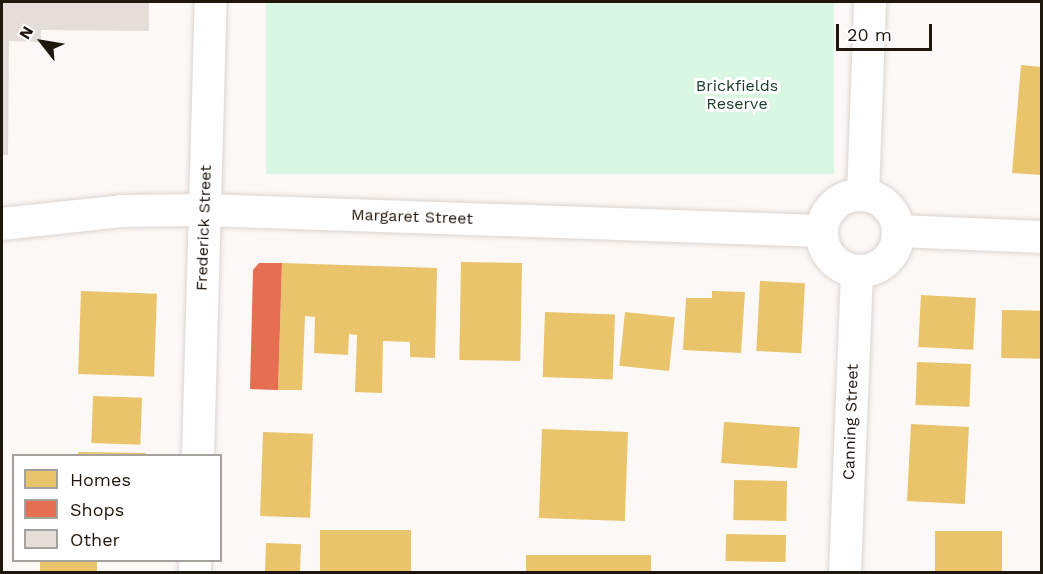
<!DOCTYPE html>
<style>
body{margin:0}
#map{position:relative;width:1043px;height:574px;overflow:hidden;background:#fbf8f6;font-family:"Work Sans",sans-serif}
div>[style]{position:absolute}
.green>*{inset:0;background:#d9f7e2;transform-origin:0 0}
.homes>*{inset:0;background:#e9c46a;transform-origin:0 0}
.shops>*{inset:0;background:#e76f51}
.building>*{inset:0;background:#e5ded8}
.roads{filter:drop-shadow(0 0 2px #dbd4ce) drop-shadow(0 0 2px #dbd4ce)}
.minor>*{height:32px;margin:-16px;padding:0 16px;transform-origin:16px;border-radius:16px;background:#fefefe}
.minor>.ring{margin:-16px;padding:0;box-sizing:content-box;background:none;border:32px solid #fefefe;border-radius:50%}
span{translate:-50% -50%;white-space:nowrap;text-align:center;line-height:1.15;-webkit-text-stroke:6px #fff;paint-order:stroke}
.park-label{font-size:16px;color:#1b402a}
.street-label{font-size:16px;color:#1f160c}
.frame{position:absolute;inset:0;border:3px solid #1f160c;pointer-events:none}
.legend{position:absolute;left:12px;top:454px;width:210px;height:108px;box-sizing:border-box;background:#fff;border:2px solid #a5a29e;margin:0;padding:8px 10px;list-style:none;font-size:18px;color:#1f160c}
.legend li{display:flex;align-items:center;gap:12px;height:30px}
.legend b{width:30px;border:2px solid #a5a29e}
.north{position:absolute;left:12px;top:12px;width:60px;height:60px;-webkit-text-stroke:4px #fff;paint-order:stroke;rotate:301deg;font-size:16px;font-weight:700;line-height:24px;text-align:center;color:#1f160c}
.north::after{content:'';display:block;margin:auto;width:21px;height:27px;background:#1f160c;clip-path:polygon(50% 0,100% 100%,50% 72%,0 100%)}
.scale{position:absolute;left:836px;top:24px;width:96px;height:27px;box-sizing:border-box;border:3px solid #1f160c;border-top:0;padding-left:8px;font-size:18px;line-height:21px;white-space:nowrap;color:#1f160c;-webkit-text-stroke:4px #fff;paint-order:stroke}
</style>
<div id="map">
<div class="green">
<div style="left:266px;top:2px;width:568px;height:172px"></div>
</div>
<div class="homes">
<div style="clip-path:polygon(1021px 65px,1041px 67px,1041px 175px,1012px 173px)"></div>
<div style="left:461px;top:262px;width:61px;height:98px;rotate:1deg"></div>
<div style="clip-path:polygon(282px 263px,437px 268px,435px 358px,410px 357px,410px 342px,383px 341px,382px 393px,355px 392px,357px 335px,349px 334px,348px 355px,314px 353px,315px 317px,305px 316px,302px 390px,278px 390px)"></div>
<div style="left:760px;top:281px;width:45px;height:70px;rotate:3deg"></div>
<div style="left:81px;top:291px;width:76px;height:83px;rotate:2deg"></div>
<div style="clip-path:polygon(712px 291px,745px 292px,741px 353px,683px 350px,686px 298px,712px 298px)"></div>
<div style="left:921px;top:295px;width:55px;height:52px;rotate:3deg"></div>
<div style="left:1002px;top:310px;width:39px;height:48px;rotate:1deg"></div>
<div style="left:545px;top:312px;width:70px;height:65px;rotate:2deg"></div>
<div style="left:625px;top:312px;width:50px;height:54px;rotate:6deg"></div>
<div style="left:917px;top:362px;width:54px;height:43px;rotate:2deg"></div>
<div style="left:93px;top:396px;width:49px;height:47px;rotate:2deg"></div>
<div style="left:724px;top:422px;width:76px;height:41px;rotate:4deg"></div>
<div style="left:911px;top:424px;width:58px;height:77px;rotate:3deg"></div>
<div style="left:542px;top:429px;width:86px;height:89px;rotate:2deg"></div>
<div style="left:263px;top:432px;width:50px;height:84px;rotate:2deg"></div>
<div style="clip-path:polygon(78px 452px,146px 453px,145px 456px,78px 456px)"></div>
<div style="left:734px;top:480px;width:53px;height:40px;rotate:1deg"></div>
<div style="left:320px;top:530px;width:91px;height:42px"></div>
<div style="left:935px;top:531px;width:67px;height:41px"></div>
<div style="left:726px;top:534px;width:60px;height:27px;rotate:1deg"></div>
<div style="left:266px;top:543px;width:35px;height:29px;rotate:2deg"></div>
<div style="left:526px;top:555px;width:125px;height:17px"></div>
<div style="left:40px;top:561px;width:57px;height:11px"></div>
</div>
<div class="shops">
<div style="clip-path:polygon(259px 263px,282px 263px,278px 390px,250px 389px,253px 270px)"></div>
</div>
<div class="building">
<div style="clip-path:polygon(2px 2px,149px 2px,149px 31px,41px 30px,41px 42px,9px 41px,8px 155px,2px 155px)"></div>
</div>
<div class="roads">
<div class="minor">
<div style="left:863px;top:195px;width:193px;rotate:-87.9deg"></div>
<div class="ring" style="left:822px;top:195px;width:44px;height:44px"></div>
<div style="left:2px;top:224px;width:120px;rotate:-6.2deg"></div>
<div style="left:121px;top:211px;width:84px;rotate:-0.7deg"></div>
<div style="left:205px;top:210px;width:617px;rotate:1.95deg"></div>
<div style="left:898px;top:231px;width:144px;rotate:2.4deg"></div>
<div style="left:198px;top:456px;width:454px;rotate:-88.4deg"></div>
<div style="left:195px;top:572px;width:12px;rotate:-90deg"></div>
<div style="left:845px;top:572px;width:301px;rotate:-87.7deg"></div>
</div>
</div>
<div class="park-label">
<span style="left:737px;top:95px">Brickfields<br>Reserve</span>
</div>
<div class="street-label">
<span style="left:412px;top:217px;rotate:2deg">Margaret Street</span>
<span style="left:204px;top:228px;rotate:-88deg">Frederick Street</span>
<span style="left:851px;top:422px;rotate:-88deg">Canning Street</span>
</div>
<div class="frame"></div>
<ul class="legend">
<li><b style="height:16px;background:#e9c46a"></b>Homes</li>
<li><b style="height:16px;background:#e76f51"></b>Shops</li>
<li><b style="height:16px;background:#e5ded8"></b>Other</li>
</ul>
<div class="north">N</div>
<div class="scale">20 m</div>
</div>
